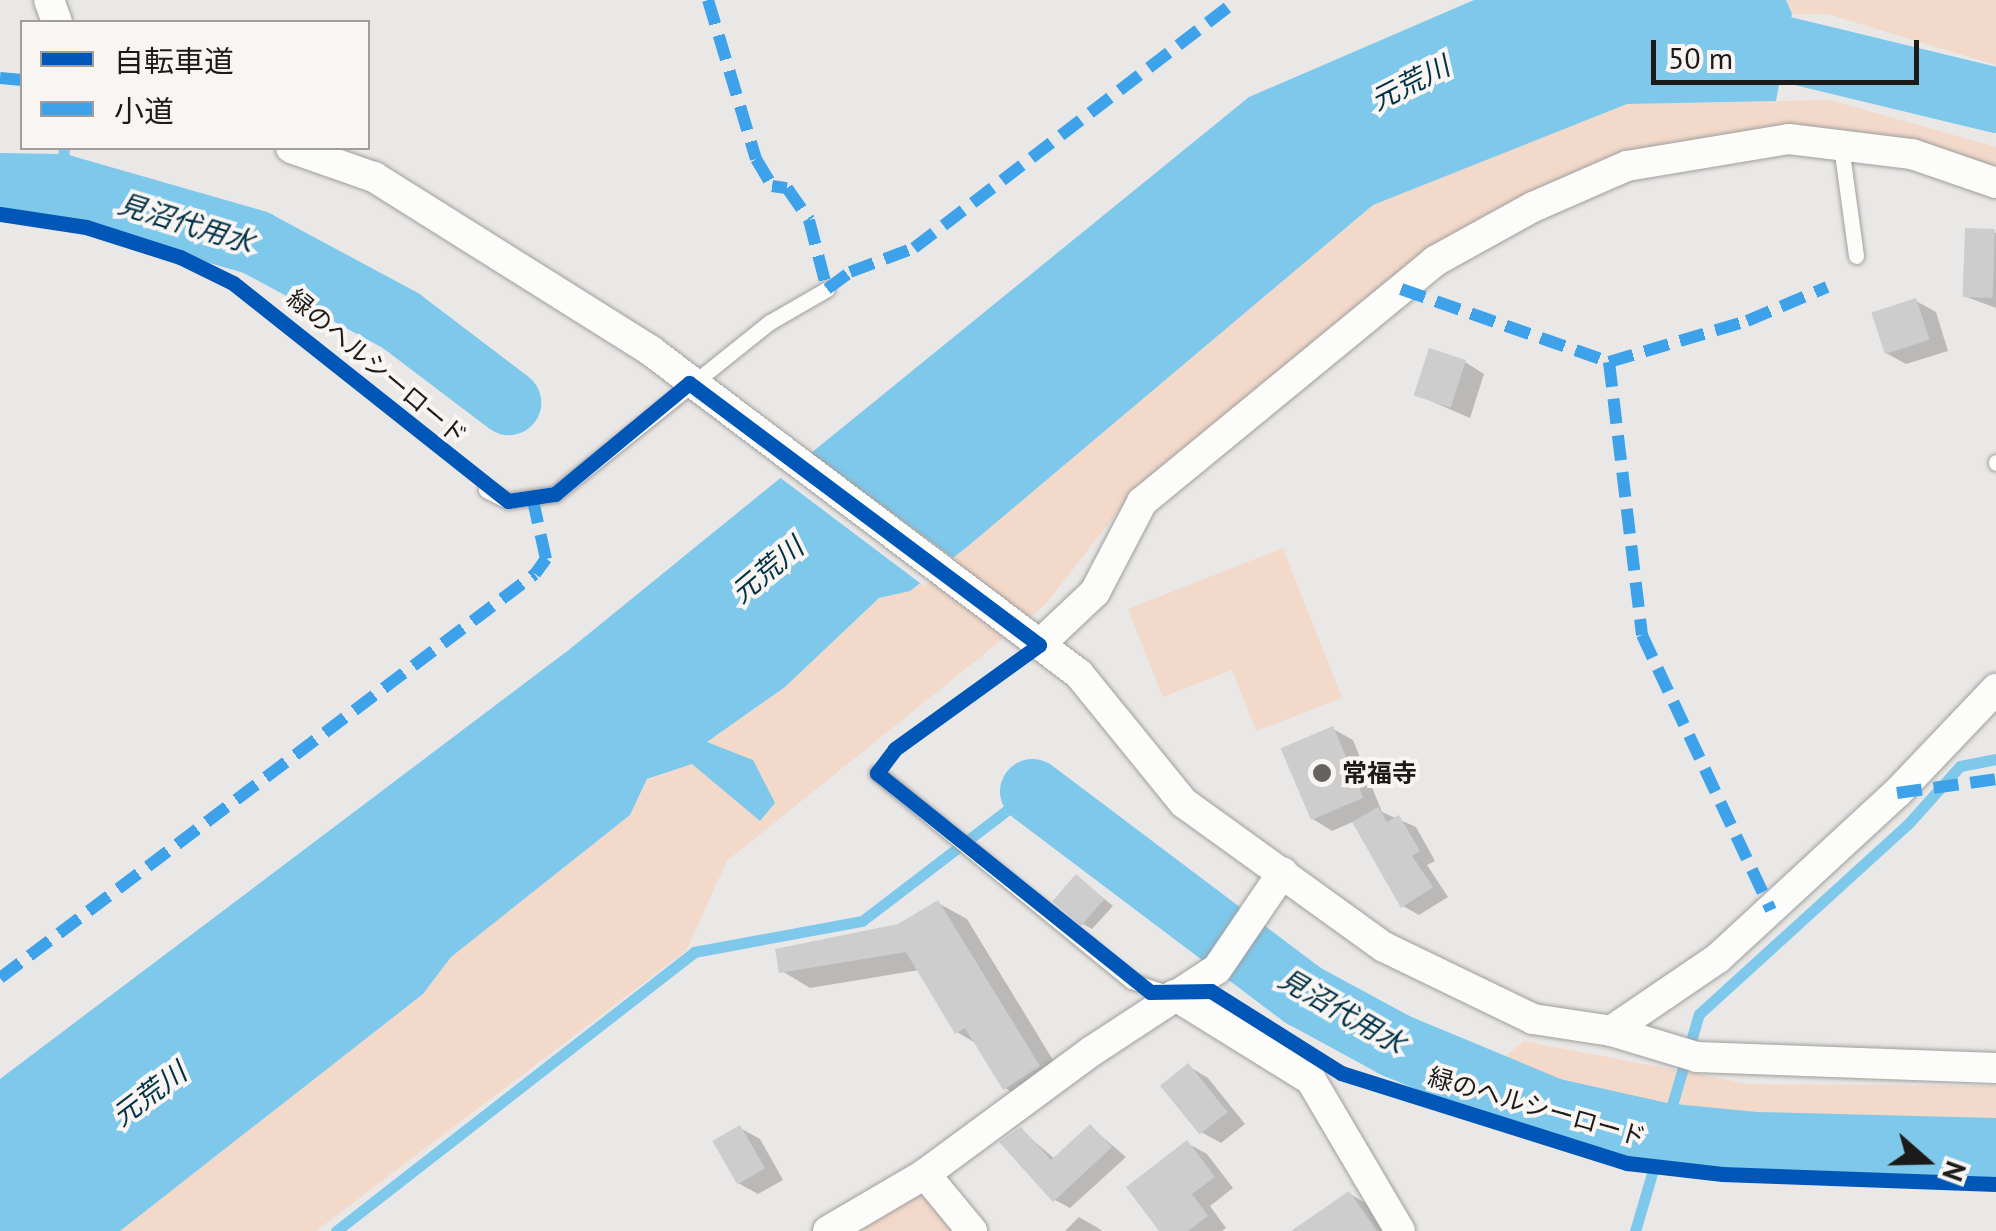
<!DOCTYPE html>
<meta charset="utf-8">
<style>
body{margin:0}
#map{position:relative;width:1996px;height:1231px;overflow:hidden;background:#eae8e7;font-family:"PT Sans","Noto Sans JP",sans-serif}
div>[style]{position:absolute}
.green>*{inset:0;background:#f3d9ca}
.water>*{inset:0;background:#7ec8eb}
.pier>*{inset:0;background:#eae8e7}
.shadow>*{inset:0;background:#0003}
.stream>*{height:11px;margin:-5.5px;padding:0 5.5px;transform-origin:5.5px;border-radius:5.5px;background:#7ec8eb}
.canal>*{height:38px;margin:-19px;padding:0 19px;transform-origin:19px;border-radius:19px;background:#7ec8eb}
.river>*{height:65px;margin:-32.5px;padding:0 32.5px;transform-origin:32.5px;border-radius:32.5px;background:#7ec8eb}
.building>*{inset:0;background:#cdcdcd;transform-origin:0 0}
.roads{filter:drop-shadow(0 0 2px #a09e9d) drop-shadow(0 0 2px #a09e9d)}
.service>*{height:15px;margin:-7.5px;padding:0 7.5px;transform-origin:7.5px;border-radius:7.5px;background:#fcfcfb}
.minor>*{height:30px;margin:-15px;padding:0 15px;transform-origin:15px;border-radius:15px;background:#fcfcfb}
.quiet>*{height:12px;margin-top:-6px;transform-origin:0;background:repeating-linear-gradient(90deg,#3da2ea 0 25px,transparent 0 37px)}
.cycleway>*{height:15px;margin:-7.5px;padding:0 7.5px;transform-origin:7.5px;border-radius:7.5px;background:#0057b8}
.dots>*{width:28px;height:28px;translate:-50% -50%;box-sizing:border-box;border:5px solid #f8f5f3;border-radius:50%}
span{translate:-50% -50%;white-space:nowrap;text-align:center;line-height:1.15;-webkit-text-stroke:8px #f8f5f3;paint-order:stroke}
.street-label{font-size:25px;color:#1c1b1a}
.poi-label{font-size:25px;color:#1c1b1a;font-weight:700}
.left{translate:0 -50%;text-align:left}
.water-label{font-size:28px;color:#003145;font-style:italic}
.legend{position:absolute;left:20px;top:20px;width:350px;height:130px;box-sizing:border-box;background:#f8f5f3;border:2px solid #a09e9c;margin:0;padding:12px 18px;list-style:none;font-size:30px;color:#1c1b1a}
.legend li{display:flex;align-items:center;gap:20px;height:50px}
.legend b{width:50px;border:2px solid #a09e9c}
.north{position:absolute;left:1876px;top:1111px;width:100px;height:100px;-webkit-text-stroke:8px #f8f5f3;paint-order:stroke;rotate:110deg;font-size:28px;font-weight:700;line-height:40px;text-align:center;color:#1c1b1a}
.north::after{content:'';display:block;margin:auto;width:35px;height:45px;background:#1c1b1a;clip-path:polygon(50% 0,100% 100%,50% 72%,0 100%)}
.scale{position:absolute;left:1651px;top:40px;width:268px;height:45px;box-sizing:border-box;border:5px solid #1c1b1a;border-top:0;padding-left:12px;font-size:30px;line-height:35px;white-space:nowrap;color:#1c1b1a;-webkit-text-stroke:8px #f8f5f3;paint-order:stroke}
</style>
<div id="map">
<div class="green">
<div style="clip-path:polygon(1786px 0,1996px 0,1996px 65px,1827px 14px,1792px 14px)"></div>
<div style="clip-path:polygon(1830px 100px,1996px 147px,1996px 173px,1915px 145px,1618px 154px,1436px 249px,1128px 499px,1045px 605px,727px 861px,686px 951px,316px 1231px,120px 1231px,423px 994px,451px 957px,630px 815px,647px 780px,692px 764px,760px 820px,740px 759px,706px 743px,785px 687px,879px 598px,910px 591px,967px 547px,1373px 205px,1627px 104px)"></div>
<div style="clip-path:polygon(1283px 548px,1342px 698px,1256px 731px,1232px 670px,1163px 697px,1128px 609px)"></div>
<div style="clip-path:polygon(1268px 929px,1351px 990px,1500px 1060px,1524px 1041px,1749px 1084px,1996px 1086px,1996px 1127px,1695px 1120px,1590px 1099px,1413px 1037px,1260px 942px)"></div>
<div style="clip-path:polygon(917px 1196px,935px 1203px,958px 1231px,860px 1231px)"></div>
</div>
<div class="water">
<div style="clip-path:polygon(1474px 0,1786px 0,1792px 14px,1776px 101px,1627px 104px,1373px 205px,967px 547px,910px 591px,879px 598px,785px 687px,707px 742px,753px 760px,775px 803px,760px 821px,692px 764px,647px 779px,630px 815px,451px 957px,423px 994px,120px 1231px,0 1231px,0 1079px,570px 649px,1249px 97px)"></div>
</div>
<div class="pier">
<div style="clip-path:polygon(804px 448px,957px 561px,924px 586px,774px 473px)"></div>
</div>
<div class="shadow">
<div style="clip-path:polygon(1994px 232px,1996px 233px,1996px 308px,1964px 296px)"></div>
<div style="clip-path:polygon(1916px 301px,1936px 312px,1948px 351px,1906px 364px,1886px 353px)"></div>
<div style="clip-path:polygon(1465px 362px,1484px 374px,1470px 418px,1417px 395px)"></div>
<div style="clip-path:polygon(1333px 729px,1353px 740px,1382px 812px,1416px 827px,1435px 861px,1427px 865px,1448px 897px,1419px 915px,1403px 906px,1355px 821px,1332px 831px,1313px 819px)"></div>
<div style="clip-path:polygon(1077px 877px,1113px 906px,1092px 929px,1083px 924px)"></div>
<div style="clip-path:polygon(938px 903px,967px 919px,1067px 1083px,1033px 1105px,1005px 1088px,977px 1044px,957px 1032px,919px 970px,810px 988px,782px 971px,898px 927px)"></div>
<div style="clip-path:polygon(1188px 1066px,1208px 1078px,1245px 1124px,1221px 1143px,1201px 1132px)"></div>
<div style="clip-path:polygon(1091px 1127px,1126px 1157px,1070px 1208px,1055px 1200px,1021px 1130px,1056px 1160px)"></div>
<div style="clip-path:polygon(740px 1128px,760px 1139px,783px 1180px,758px 1194px,738px 1183px)"></div>
<div style="clip-path:polygon(1187px 1143px,1207px 1154px,1233px 1188px,1210px 1206px,1226px 1228px,1222px 1231px,1165px 1231px)"></div>
<div style="clip-path:polygon(1350px 1194px,1379px 1211px,1393px 1231px,1296px 1231px)"></div>
<div style="clip-path:polygon(1079px 1217px,1098px 1228px,1102px 1231px,1065px 1231px)"></div>
</div>
<div class="stream">
<div style="left:60px;top:186px;width:38px;rotate:-84deg"></div>
<div style="left:336px;top:1231px;width:454px;rotate:-37.9deg"></div>
<div style="left:694px;top:952px;width:171px;rotate:-10.5deg"></div>
<div style="left:862px;top:921px;width:214px;rotate:-37.4deg"></div>
<div style="left:1635px;top:1231px;width:226px;rotate:-73.6deg"></div>
<div style="left:1699px;top:1014px;width:282px;rotate:-42.3deg"></div>
<div style="left:1908px;top:824px;width:78px;rotate:-48.1deg"></div>
<div style="left:1960px;top:766px;width:37px;rotate:-11deg"></div>
</div>
<div class="canal">
<div style="left:0;top:185px;width:60px;rotate:1deg"></div>
<div style="left:60px;top:186px;width:203px;rotate:16deg"></div>
<div style="left:255px;top:242px;width:165px;rotate:28.3deg"></div>
<div style="left:400px;top:320px;width:136px;rotate:37.2deg"></div>
</div>
<div class="river">
<div style="left:1699px;top:28px;width:306px;rotate:13.6deg"></div>
<div style="left:0;top:185px;width:60px;rotate:1deg"></div>
<div style="left:60px;top:186px;width:203px;rotate:16deg"></div>
<div style="left:255px;top:242px;width:165px;rotate:28.3deg"></div>
<div style="left:400px;top:320px;width:136px;rotate:37.2deg"></div>
<div style="left:1032px;top:791px;width:339px;rotate:37deg"></div>
<div style="left:1303px;top:995px;width:105px;rotate:28.5deg"></div>
<div style="left:1395px;top:1045px;width:169px;rotate:22.6deg"></div>
<div style="left:1551px;top:1110px;width:115px;rotate:12.6deg"></div>
<div style="left:1663px;top:1135px;width:91px;rotate:5.6deg"></div>
<div style="left:1754px;top:1144px;width:242px;rotate:1.4deg"></div>
</div>
<div class="building">
<div style="left:1965px;top:228px;width:30px;height:69px;rotate:2deg"></div>
<div style="left:1916px;top:298px;width:44px;height:47px;rotate:72deg"></div>
<div style="left:1429px;top:348px;width:39px;height:50px;rotate:18deg"></div>
<div style="left:1333px;top:726px;width:78px;height:57px;rotate:67deg"></div>
<div style="clip-path:polygon(1378px 807px,1387px 822px,1399px 815px,1420px 851px,1412px 856px,1433px 887px,1401px 908px,1352px 822px)"></div>
<div style="left:1076px;top:874px;width:38px;height:36px;rotate:41deg"></div>
<div style="clip-path:polygon(938px 900px,1040px 1066px,1003px 1090px,965px 1028px,955px 1034px,906px 952px,779px 973px,775px 949px,898px 924px)"></div>
<div style="left:1188px;top:1063px;width:63px;height:36px;rotate:51deg"></div>
<div style="clip-path:polygon(1090px 1124px,1112px 1147px,1053px 1202px,999px 1142px,1021px 1127px,1051px 1160px)"></div>
<div style="left:740px;top:1125px;width:50px;height:32px;rotate:60deg"></div>
<div style="clip-path:polygon(1187px 1140px,1215px 1177px,1192px 1194px,1208px 1216px,1188px 1231px,1159px 1231px,1126px 1187px)"></div>
<div style="clip-path:polygon(1349px 1191px,1377px 1231px,1291px 1231px)"></div>
</div>
<div class="roads">
<div class="service">
<div style="left:1841px;top:146px;width:111px;rotate:82.2deg"></div>
<div style="left:1996px;top:462px;width:1px;rotate:90deg"></div>
<div style="left:486px;top:490px;width:25px;rotate:27deg"></div>
<div style="left:508px;top:501px;width:48px;rotate:-8.5deg"></div>
<div style="left:555px;top:494px;width:275px;rotate:-38.7deg"></div>
<div style="left:770px;top:322px;width:66px;rotate:-30.1deg"></div>
<div style="left:877px;top:773px;width:328px;rotate:39.3deg"></div>
<div style="left:1131px;top:981px;width:41px;rotate:18.4deg"></div>
</div>
<div class="minor">
<div style="left:49px;top:0;width:23px;rotate:70deg"></div>
<div style="left:291px;top:148px;width:88px;rotate:19.3deg"></div>
<div style="left:374px;top:177px;width:327px;rotate:32.1deg"></div>
<div style="left:651px;top:351px;width:536px;rotate:37.04deg"></div>
<div style="left:1079px;top:674px;width:166px;rotate:50.9deg"></div>
<div style="left:1184px;top:803px;width:246px;rotate:35.8deg"></div>
<div style="left:1384px;top:947px;width:165px;rotate:25.8deg"></div>
<div style="left:1533px;top:1019px;width:79px;rotate:8.7deg"></div>
<div style="left:1611px;top:1031px;width:90px;rotate:16.8deg"></div>
<div style="left:1697px;top:1057px;width:299px;rotate:2.1deg"></div>
<div style="left:1039px;top:645px;width:77px;rotate:-43.4deg"></div>
<div style="left:1095px;top:592px;width:102px;rotate:-62.4deg"></div>
<div style="left:1142px;top:502px;width:379px;rotate:-39.4deg"></div>
<div style="left:1435px;top:261px;width:112px;rotate:-28.9deg"></div>
<div style="left:1533px;top:207px;width:103px;rotate:-23.6deg"></div>
<div style="left:1627px;top:166px;width:164px;rotate:-9.5deg"></div>
<div style="left:1789px;top:139px;width:124px;rotate:7deg"></div>
<div style="left:1912px;top:154px;width:89px;rotate:19deg"></div>
<div style="left:1174px;top:995px;width:161px;rotate:31.8deg"></div>
<div style="left:1311px;top:1080px;width:175px;rotate:59.5deg"></div>
<div style="left:1611px;top:1031px;width:130px;rotate:-34.3deg"></div>
<div style="left:1718px;top:958px;width:243px;rotate:-42.7deg"></div>
<div style="left:1897px;top:793px;width:144px;rotate:-46.4deg"></div>
<div style="left:925px;top:1174px;width:74px;rotate:50.5deg"></div>
<div style="left:828px;top:1231px;width:113px;rotate:-30.4deg"></div>
<div style="left:925px;top:1174px;width:207px;rotate:-36.4deg"></div>
<div style="left:1092px;top:1051px;width:149px;rotate:-33.3deg"></div>
<div style="left:1217px;top:969px;width:117px;rotate:-55.8deg"></div>
</div>
</div>
<div class="quiet">
<div style="left:708px;top:0;width:166px;rotate:73.2deg"></div>
<div style="left:756px;top:159px;width:31px;rotate:59deg"></div>
<div style="left:772px;top:186px;width:15px;rotate:8deg"></div>
<div style="left:787px;top:188px;width:39px;rotate:55deg"></div>
<div style="left:809px;top:220px;width:71px;rotate:75.4deg"></div>
<div style="left:827px;top:289px;width:29px;rotate:-36deg"></div>
<div style="left:850px;top:272px;width:68px;rotate:-20.6deg"></div>
<div style="left:914px;top:248px;width:407px;rotate:-37.5deg"></div>
<div style="left:0;top:78px;width:22px;rotate:5deg"></div>
<div style="left:1401px;top:289px;width:220px;rotate:19.3deg"></div>
<div style="left:1609px;top:362px;width:144px;rotate:-16.5deg"></div>
<div style="left:1747px;top:321px;width:87px;rotate:-23deg"></div>
<div style="left:1609px;top:362px;width:275px;rotate:83.1deg"></div>
<div style="left:1642px;top:635px;width:304px;rotate:64.9deg"></div>
<div style="left:1897px;top:793px;width:100px;rotate:-8deg"></div>
<div style="left:0;top:978px;width:670px;rotate:-37.06deg"></div>
<div style="left:535px;top:574px;width:19px;rotate:-54deg"></div>
<div style="left:546px;top:559px;width:59px;rotate:-102.6deg"></div>
</div>
<div class="cycleway">
<div style="left:0;top:214px;width:87px;rotate:8.6deg"></div>
<div style="left:86px;top:227px;width:99px;rotate:17.7deg"></div>
<div style="left:180px;top:257px;width:59px;rotate:26.1deg"></div>
<div style="left:233px;top:283px;width:351px;rotate:38.4deg"></div>
<div style="left:508px;top:501px;width:48px;rotate:-8.5deg"></div>
<div style="left:555px;top:494px;width:174px;rotate:-39.6deg"></div>
<div style="left:689px;top:383px;width:437px;rotate:36.8deg"></div>
<div style="left:1039px;top:645px;width:178px;rotate:144.2deg"></div>
<div style="left:895px;top:749px;width:30px;rotate:127deg"></div>
<div style="left:877px;top:773px;width:350px;rotate:38.7deg"></div>
<div style="left:1150px;top:992px;width:61px;rotate:-0.9deg"></div>
<div style="left:1211px;top:991px;width:154px;rotate:32.2deg"></div>
<div style="left:1341px;top:1073px;width:300px;rotate:17.5deg"></div>
<div style="left:1627px;top:1163px;width:96px;rotate:6.6deg"></div>
<div style="left:1722px;top:1174px;width:274px;rotate:2.1deg"></div>
</div>
<div class="dots">
<div style="left:1322px;top:773px;background:#646362"></div>
</div>
<div class="street-label">
<span style="left:377px;top:367px;rotate:40deg">緑のヘルシーロード</span>
<span style="left:1537px;top:1107px;rotate:16deg">緑のヘルシーロード</span>
</div>
<div class="poi-label">
<span class="left" style="left:1342px;top:773px">常福寺</span>
</div>
<div class="water-label">
<span style="left:1410px;top:83px;rotate:-27deg">元荒川</span>
<span style="left:186px;top:223px;rotate:17deg">見沼代用水</span>
<span style="left:767px;top:570px;rotate:-40deg">元荒川</span>
<span style="left:1342px;top:1011px;rotate:30deg">見沼代用水</span>
<span style="left:149px;top:1094px;rotate:-37deg">元荒川</span>
</div>
<ul class="legend">
<li><b style="height:12px;background:#0057b8"></b>自転車道</li>
<li><b style="height:12px;background:#3da2ea"></b>小道</li>
</ul>
<div class="north">N</div>
<div class="scale">50 m</div>
</div>
